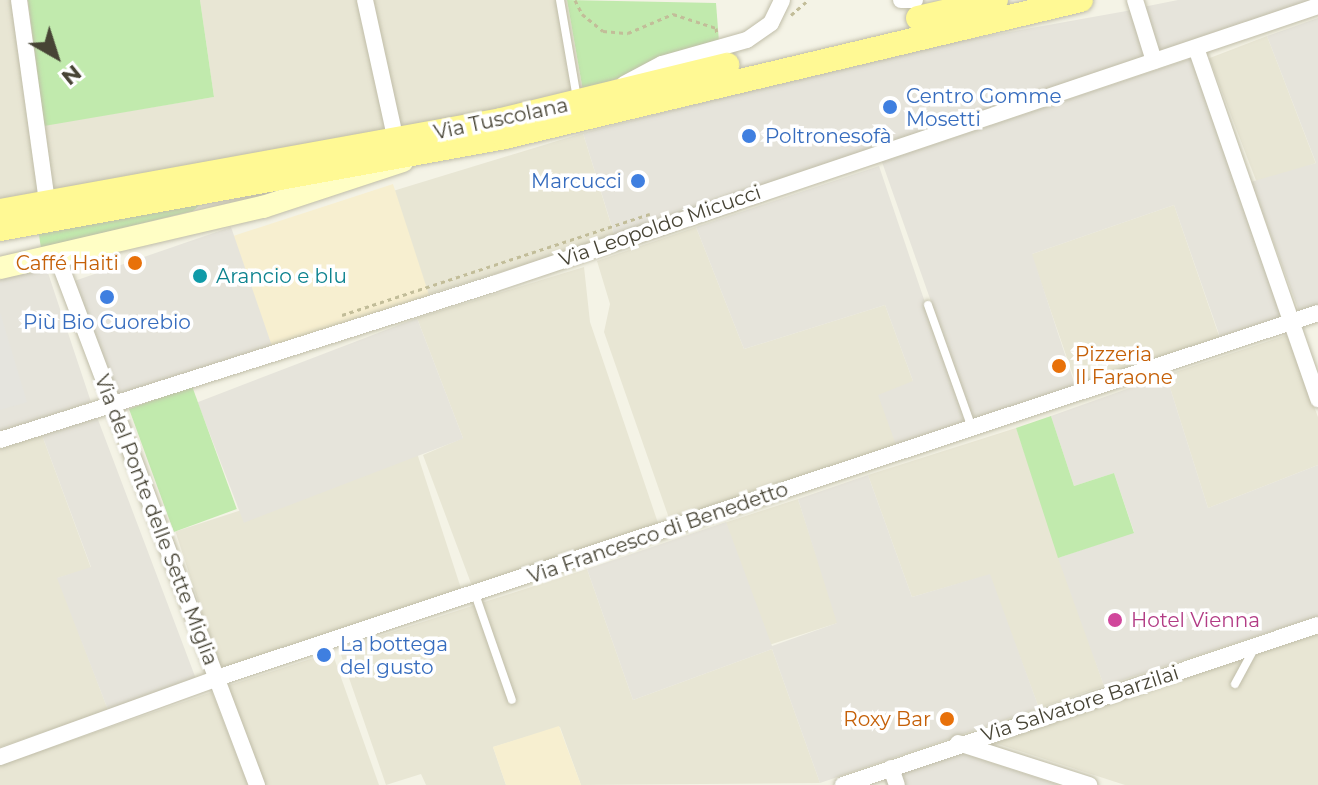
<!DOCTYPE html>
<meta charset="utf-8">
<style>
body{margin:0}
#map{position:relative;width:1318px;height:785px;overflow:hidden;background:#f4f3e6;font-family:Montserrat,sans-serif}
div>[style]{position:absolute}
.residential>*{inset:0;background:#e8e6d4;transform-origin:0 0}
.commercial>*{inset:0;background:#f7efd0;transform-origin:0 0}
.industrial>*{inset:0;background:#e6e4db;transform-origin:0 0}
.green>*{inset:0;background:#c1eaad;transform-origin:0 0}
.parking>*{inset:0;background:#e5e4de}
.path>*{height:3px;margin-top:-1.5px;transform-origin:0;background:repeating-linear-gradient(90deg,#c2bd99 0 4px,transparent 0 8px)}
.roads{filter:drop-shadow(0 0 2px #c0bda8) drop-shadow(0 0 2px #c0bda8)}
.lane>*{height:8px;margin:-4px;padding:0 4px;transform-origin:4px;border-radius:4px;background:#fff}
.street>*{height:16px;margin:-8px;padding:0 8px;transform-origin:8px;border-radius:8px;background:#fff}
.secondary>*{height:22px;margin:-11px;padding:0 11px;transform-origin:11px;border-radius:11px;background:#fffec5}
.primary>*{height:24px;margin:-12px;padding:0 12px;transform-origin:12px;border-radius:12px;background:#fff994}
.dots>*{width:22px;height:22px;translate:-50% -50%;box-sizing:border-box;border:4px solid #fff;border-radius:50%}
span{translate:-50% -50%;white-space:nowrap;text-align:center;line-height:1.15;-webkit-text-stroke:7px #fff;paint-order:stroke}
.shop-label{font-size:20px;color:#366cbe}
.left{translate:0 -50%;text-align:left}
.right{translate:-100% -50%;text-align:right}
.street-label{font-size:20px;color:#474435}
.food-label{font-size:20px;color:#c56008}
.culture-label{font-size:20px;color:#0d838f}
.hotel-label{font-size:20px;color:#b23c85}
.north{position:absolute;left:16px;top:16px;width:80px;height:80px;-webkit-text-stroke:6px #fff;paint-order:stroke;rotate:141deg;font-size:22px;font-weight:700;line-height:32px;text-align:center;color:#474435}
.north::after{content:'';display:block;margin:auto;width:28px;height:36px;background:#474435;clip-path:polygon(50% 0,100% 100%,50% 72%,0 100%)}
</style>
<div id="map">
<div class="residential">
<div style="clip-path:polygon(0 0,28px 0,44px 125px,214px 97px,200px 0,567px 0,583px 91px,395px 133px,0 202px)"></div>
<div style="left:1267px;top:36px;width:136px;height:62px;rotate:69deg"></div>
<div style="left:583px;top:133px;width:109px;height:197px;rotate:73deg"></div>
<div style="left:1174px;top:205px;width:143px;height:151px;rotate:71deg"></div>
<div style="clip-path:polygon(696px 227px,744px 349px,885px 305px,913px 381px,896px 445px,670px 521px,604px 332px,610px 304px,597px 261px)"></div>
<div style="clip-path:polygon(584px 267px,590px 322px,658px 523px,472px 586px,423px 455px,463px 438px,417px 318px)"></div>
<div style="clip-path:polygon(1287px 335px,1318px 417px,1318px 465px,1208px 508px,1166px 375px)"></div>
<div style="clip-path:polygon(1016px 428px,1104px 686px,1039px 708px,989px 575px,912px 597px,868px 475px)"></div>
<div style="clip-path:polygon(42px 435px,91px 568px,58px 578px,108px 710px,0 747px,0 449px)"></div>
<div style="left:417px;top:453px;width:144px;height:254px;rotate:72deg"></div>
<div style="left:798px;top:499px;width:130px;height:76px;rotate:72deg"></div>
<div style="clip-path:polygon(587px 569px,633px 700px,772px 649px,820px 783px,581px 785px,560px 727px,493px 747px,506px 785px,426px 785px,421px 774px,386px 785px,339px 649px)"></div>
<div style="clip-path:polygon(1318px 633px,1318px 785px,1125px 785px,995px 743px)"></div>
<div style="clip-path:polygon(332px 652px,379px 785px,264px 785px,227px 686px)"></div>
<div style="clip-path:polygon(212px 692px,248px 785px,0 785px,0 765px)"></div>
</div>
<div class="commercial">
<div style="left:393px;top:184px;width:119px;height:168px;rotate:72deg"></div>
<div style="clip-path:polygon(559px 726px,581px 785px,506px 785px,493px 747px)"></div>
</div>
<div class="industrial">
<div style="clip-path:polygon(1178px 0,1318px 0,1159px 55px,1143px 7px)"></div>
<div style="clip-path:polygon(1132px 10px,1147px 57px,615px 237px,583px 133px,915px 49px)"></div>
<div style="clip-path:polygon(1318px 18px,1318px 305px,1299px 311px,1251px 182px,1316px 163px,1267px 36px)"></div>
<div style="clip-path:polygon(1192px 58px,1282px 320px,1221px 340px,1174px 205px,1032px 254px,1076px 388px,974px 424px,882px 162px)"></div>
<div style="clip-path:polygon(879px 166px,966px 424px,896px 445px,878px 395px,913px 381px,885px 305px,744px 349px,696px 227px)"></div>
<div style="left:231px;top:227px;width:125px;height:168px;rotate:71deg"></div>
<div style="clip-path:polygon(45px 264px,91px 402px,0 433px,0 275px)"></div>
<div style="left:417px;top:318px;width:129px;height:235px;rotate:69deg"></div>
<div style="clip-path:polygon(1166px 375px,1208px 508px,1318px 465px,1318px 616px,1104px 686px,1058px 558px,1134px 532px,1114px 473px,1074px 486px,1051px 416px)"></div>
<div style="clip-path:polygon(97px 417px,196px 679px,108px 710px,57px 578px,91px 567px,42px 435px)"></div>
<div style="clip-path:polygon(868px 475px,912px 597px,990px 574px,1039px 708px,820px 783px,772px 649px,633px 700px,587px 569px,726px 522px,772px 646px,837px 623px,798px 499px)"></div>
<div style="clip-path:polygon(959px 752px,1059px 785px,886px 785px,884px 780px)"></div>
</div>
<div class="green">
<div style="clip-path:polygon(28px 0,200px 0,214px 97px,44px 126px)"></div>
<div style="clip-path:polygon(567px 0,716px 3px,719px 42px,583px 91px)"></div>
<div style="clip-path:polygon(206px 199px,193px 211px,41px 248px,38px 229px)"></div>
<div style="left:192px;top:386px;width:131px;height:67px;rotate:70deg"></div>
<div style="clip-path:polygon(1051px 416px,1074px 486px,1114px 473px,1134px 533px,1058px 558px,1016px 428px)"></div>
</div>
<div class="parking">
<div style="clip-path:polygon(0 312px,27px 402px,0 410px)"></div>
</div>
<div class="path">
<div style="left:575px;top:0;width:16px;rotate:63deg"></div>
<div style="left:582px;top:14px;width:27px;rotate:39deg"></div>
<div style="left:603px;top:31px;width:25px;rotate:5deg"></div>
<div style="left:628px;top:33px;width:49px;rotate:-22.9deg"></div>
<div style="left:673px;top:14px;width:45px;rotate:18deg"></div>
<div style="left:716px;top:28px;width:7px;rotate:82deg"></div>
<div style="left:791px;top:15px;width:23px;rotate:-41deg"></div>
<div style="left:342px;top:315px;width:324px;rotate:-18.2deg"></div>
</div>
<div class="roads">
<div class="lane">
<div style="left:560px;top:0;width:99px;rotate:80.2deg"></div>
<div style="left:928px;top:305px;width:131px;rotate:70.3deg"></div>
<div style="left:475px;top:594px;width:112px;rotate:70.8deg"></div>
<div style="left:1235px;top:684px;width:42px;rotate:-61.6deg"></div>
</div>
<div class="street">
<div style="left:19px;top:0;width:203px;rotate:82.1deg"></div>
<div style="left:365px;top:0;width:144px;rotate:77.6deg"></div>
<div style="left:901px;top:0;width:14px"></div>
<div style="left:1135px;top:0;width:64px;rotate:72.7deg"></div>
<div style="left:1196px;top:48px;width:372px;rotate:70.8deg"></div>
<div style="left:624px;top:84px;width:43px;rotate:-27.8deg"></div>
<div style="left:662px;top:64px;width:88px;rotate:-15.8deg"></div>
<div style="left:747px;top:40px;width:29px;rotate:-35deg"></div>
<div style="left:771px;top:23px;width:25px;rotate:-64deg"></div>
<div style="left:56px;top:254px;width:568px;rotate:69.27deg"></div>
<div style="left:0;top:440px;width:517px;rotate:-17.56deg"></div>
<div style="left:493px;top:284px;width:871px;rotate:-18.62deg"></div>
<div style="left:958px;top:743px;width:138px;rotate:17.8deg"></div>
<div style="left:0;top:757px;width:240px;rotate:-19.9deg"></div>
<div style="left:226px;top:675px;width:1150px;rotate:-18.34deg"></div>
<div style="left:891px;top:768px;width:18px;rotate:71deg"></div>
<div style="left:843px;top:785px;width:501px;rotate:-18.62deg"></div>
</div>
<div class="secondary">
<div style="left:0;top:268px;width:270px;rotate:-13.1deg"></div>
<div style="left:263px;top:207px;width:147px;rotate:-18.2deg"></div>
</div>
<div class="primary">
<div style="left:918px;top:18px;width:80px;rotate:-13deg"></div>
<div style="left:0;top:211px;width:509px;rotate:-10.29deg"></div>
<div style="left:501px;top:120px;width:233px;rotate:-13.7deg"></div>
<div style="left:0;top:229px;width:513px;rotate:-10.32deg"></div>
<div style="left:505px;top:137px;width:592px;rotate:-13.38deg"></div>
</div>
</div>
<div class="dots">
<div style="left:890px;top:107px;background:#3f7fe0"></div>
<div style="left:749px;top:136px;background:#3f7fe0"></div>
<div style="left:638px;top:181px;background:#3f7fe0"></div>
<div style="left:135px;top:263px;background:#e8710a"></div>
<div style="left:200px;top:276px;background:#0f9aa8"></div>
<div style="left:107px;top:297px;background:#3f7fe0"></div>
<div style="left:1059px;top:366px;background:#e8710a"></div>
<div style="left:1115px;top:620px;background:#d1479c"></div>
<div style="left:324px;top:655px;background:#3f7fe0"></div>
<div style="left:947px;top:719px;background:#e8710a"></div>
</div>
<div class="shop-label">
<span class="left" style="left:906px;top:108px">Centro Gomme<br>Mosetti</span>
<span class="left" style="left:765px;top:136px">Poltronesofà</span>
<span class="right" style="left:622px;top:181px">Marcucci</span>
<span style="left:107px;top:322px">Più Bio Cuorebio</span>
<span class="left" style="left:340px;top:656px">La bottega<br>del gusto</span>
</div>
<div class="street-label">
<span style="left:501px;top:119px;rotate:-12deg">Via Tuscolana</span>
<span style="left:660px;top:226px;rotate:-19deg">Via Leopoldo Micucci</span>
<span style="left:156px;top:520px;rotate:69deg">Via del Ponte delle Sette Miglia</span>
<span style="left:658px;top:533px;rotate:-19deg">Via Francesco di Benedetto</span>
<span style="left:1080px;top:704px;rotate:-18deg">Via Salvatore Barzilai</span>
</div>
<div class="food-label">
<span class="right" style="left:119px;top:263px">Caffé Haiti</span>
<span class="left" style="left:1075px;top:366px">Pizzeria<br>Il Faraone</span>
<span class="right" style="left:931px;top:719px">Roxy Bar</span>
</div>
<div class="culture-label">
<span class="left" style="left:216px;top:276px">Arancio e blu</span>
</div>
<div class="hotel-label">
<span class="left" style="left:1131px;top:620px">Hotel Vienna</span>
</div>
<div class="north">N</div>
</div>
